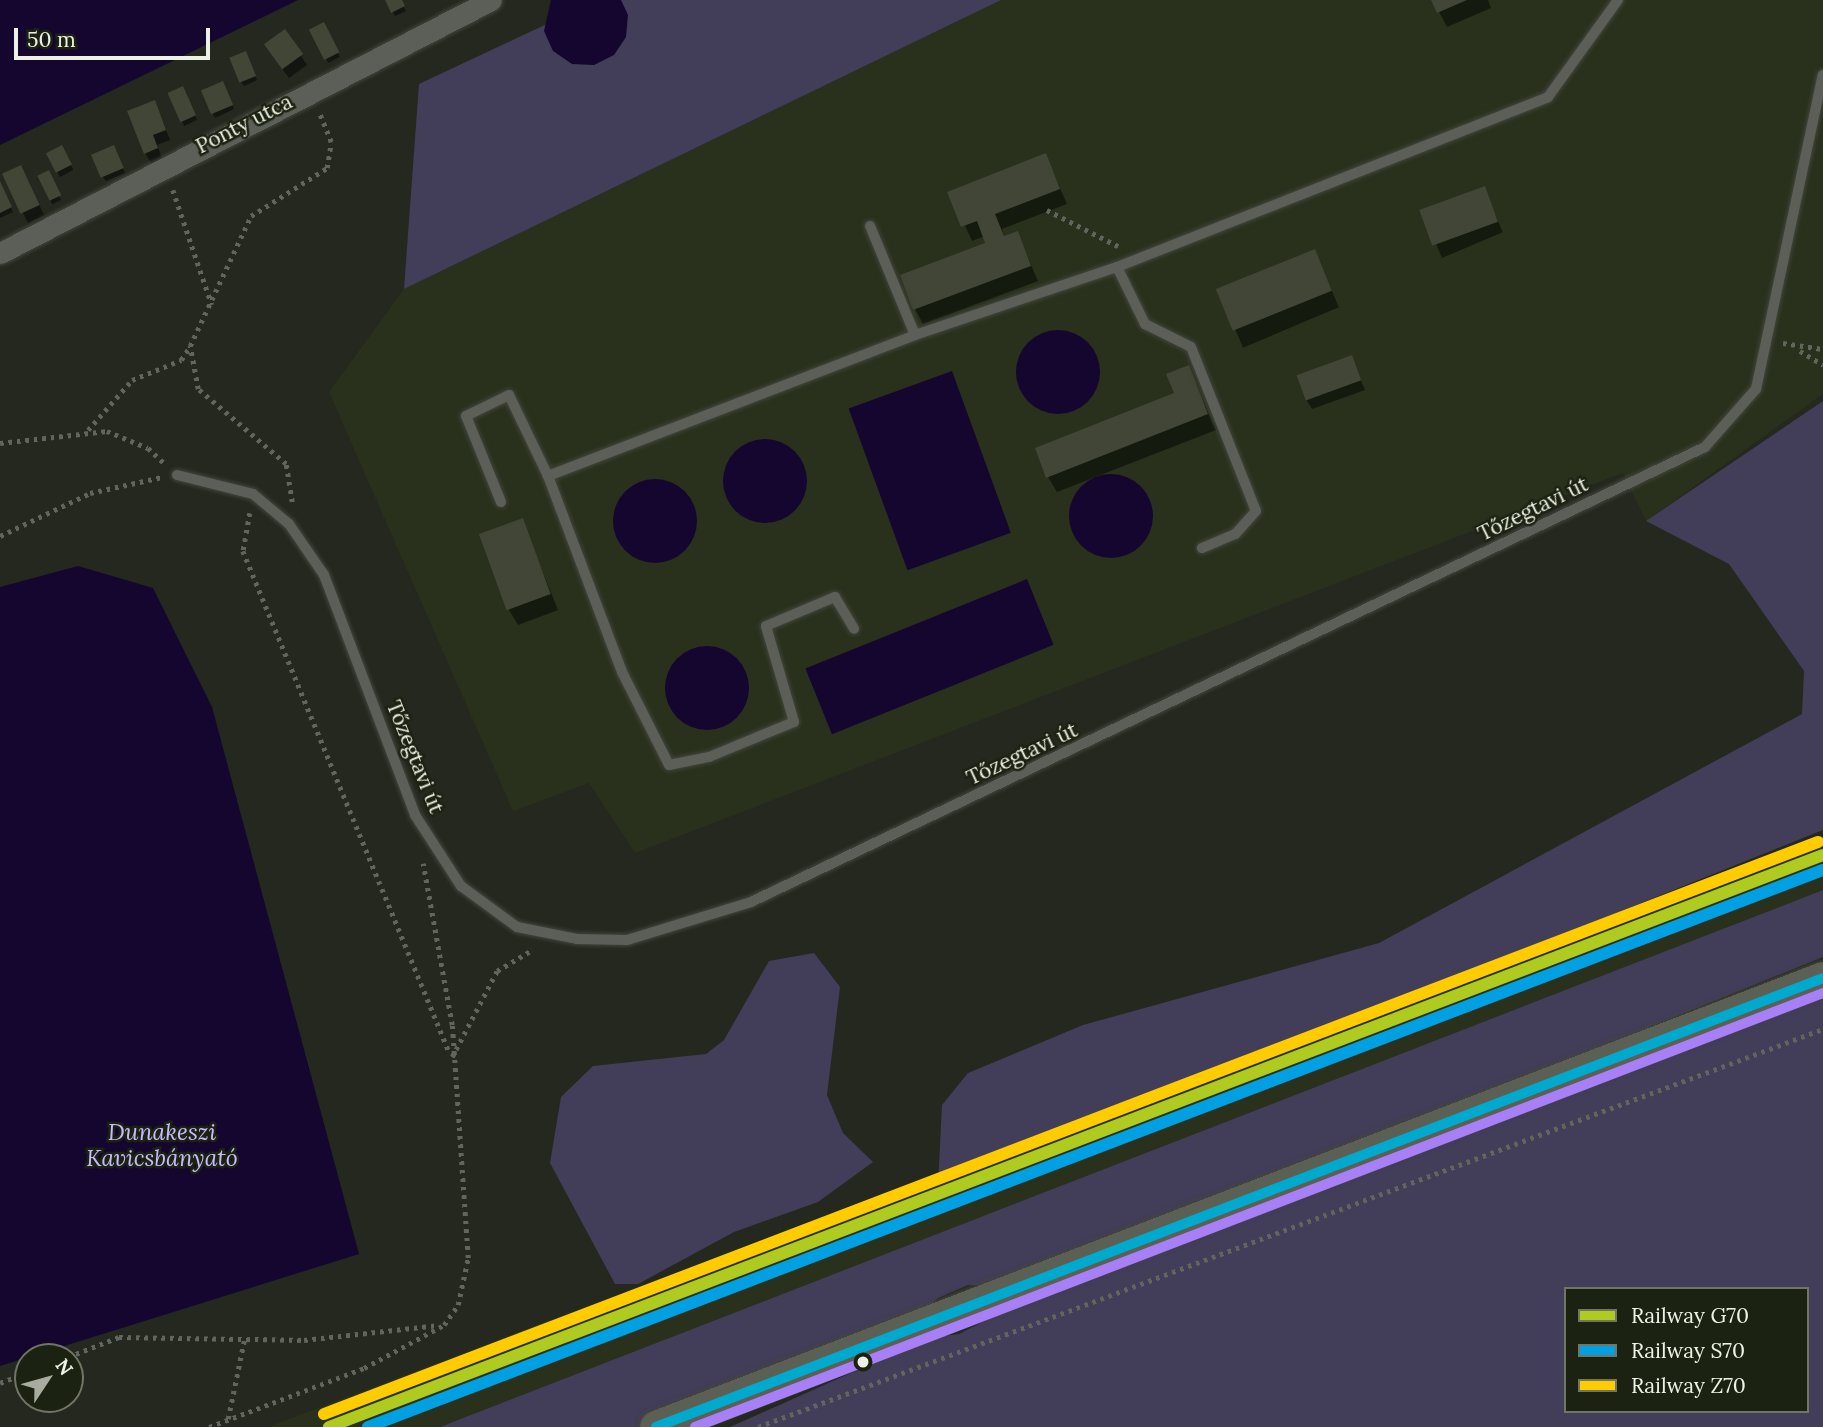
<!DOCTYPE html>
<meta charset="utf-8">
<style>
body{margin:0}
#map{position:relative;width:1823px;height:1427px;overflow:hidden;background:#24281f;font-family:Lora,serif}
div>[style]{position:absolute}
.built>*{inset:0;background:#29311c}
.green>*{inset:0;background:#423d59}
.water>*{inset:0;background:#150630;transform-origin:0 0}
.round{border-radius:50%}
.shadow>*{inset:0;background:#0007;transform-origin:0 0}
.building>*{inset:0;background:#414636;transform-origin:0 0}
.path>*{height:4.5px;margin-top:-2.25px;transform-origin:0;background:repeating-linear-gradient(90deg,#62645e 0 3.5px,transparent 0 8.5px)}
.roads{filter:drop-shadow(0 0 2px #42453d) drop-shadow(0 0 2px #42453d)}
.lane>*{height:10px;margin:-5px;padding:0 5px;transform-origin:5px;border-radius:5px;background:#5c5f58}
.street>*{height:21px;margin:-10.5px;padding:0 10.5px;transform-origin:10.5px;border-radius:10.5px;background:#5c5f58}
.secondary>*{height:32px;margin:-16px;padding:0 16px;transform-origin:16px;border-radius:16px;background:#5c6054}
.bus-1>*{height:10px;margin:-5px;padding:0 5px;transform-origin:5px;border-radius:5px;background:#00a9ce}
.bus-2>*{height:10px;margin:-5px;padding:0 5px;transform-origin:5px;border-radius:5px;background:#a77ff7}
.rail-1>*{height:12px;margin:-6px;padding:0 6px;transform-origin:6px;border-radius:6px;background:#b0cb1f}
.rail-2>*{height:12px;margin:-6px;padding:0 6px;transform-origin:6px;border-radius:6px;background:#00a0e3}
.rail-3>*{height:12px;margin:-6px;padding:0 6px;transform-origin:6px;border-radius:6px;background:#fecc00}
.dots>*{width:19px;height:19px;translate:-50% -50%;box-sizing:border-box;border:4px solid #1c2211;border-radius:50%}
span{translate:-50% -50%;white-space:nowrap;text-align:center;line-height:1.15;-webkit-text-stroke:5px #1c2211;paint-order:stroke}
.street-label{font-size:21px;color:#edf1e6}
.water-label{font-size:23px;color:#c7bafd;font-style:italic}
.legend{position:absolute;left:1564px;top:1287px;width:245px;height:126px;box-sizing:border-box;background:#1c2211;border:2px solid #707566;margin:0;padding:9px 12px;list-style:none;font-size:21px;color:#edf1e6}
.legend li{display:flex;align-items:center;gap:14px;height:35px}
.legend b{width:35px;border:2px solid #707566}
.north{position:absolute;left:14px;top:1343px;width:70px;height:70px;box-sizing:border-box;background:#1c2211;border:2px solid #707566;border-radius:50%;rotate:54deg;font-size:19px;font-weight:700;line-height:28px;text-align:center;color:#edf1e6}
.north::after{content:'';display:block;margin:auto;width:24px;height:32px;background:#a7aba0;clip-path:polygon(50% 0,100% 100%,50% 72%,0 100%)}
.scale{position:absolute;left:14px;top:28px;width:196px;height:32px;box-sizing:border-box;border:4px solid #edf1e6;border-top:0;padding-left:9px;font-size:21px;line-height:24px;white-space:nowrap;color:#edf1e6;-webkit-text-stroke:5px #1c2211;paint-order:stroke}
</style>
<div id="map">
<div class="built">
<div style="clip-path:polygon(1001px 0,1823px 0,1823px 394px,1646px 521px,1623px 473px,635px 853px,589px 783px,513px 811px,329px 392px,404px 289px)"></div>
<div style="clip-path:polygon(1823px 838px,1823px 890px,440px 1427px,268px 1427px)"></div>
</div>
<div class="green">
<div style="clip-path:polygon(598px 0,1001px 0,404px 289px,419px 84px)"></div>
<div style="clip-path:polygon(1823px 401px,1823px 830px,938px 1185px,942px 1105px,968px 1073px,1083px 1025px,1379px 943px,1802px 714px,1804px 671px,1729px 564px,1646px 521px)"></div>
<div style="clip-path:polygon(1823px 890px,1823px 957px,1157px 1226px,998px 1286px,968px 1285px,938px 1298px,911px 1324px,653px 1427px,440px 1427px)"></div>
<div style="clip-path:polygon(814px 953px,840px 987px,827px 1095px,843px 1133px,873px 1162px,818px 1202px,734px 1232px,638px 1284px,615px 1284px,550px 1163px,561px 1097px,593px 1066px,706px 1054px,724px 1040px,769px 961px)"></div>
<div style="clip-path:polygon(evenodd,1823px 975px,1823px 1427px,730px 1427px,929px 1338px,959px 1334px,1059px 1283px,1094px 1278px,1184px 1227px,1228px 1225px,1338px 1159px,1376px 1168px,1414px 1138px,1426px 1150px,1449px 1142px,1458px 1129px,1489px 1118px,1499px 1123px,1517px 1108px,1546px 1102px,1554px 1091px,1621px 1065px,1636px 1067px,1655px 1043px,1823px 975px,1566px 1289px,1807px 1289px,1807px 1411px,1566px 1411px,1566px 1289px)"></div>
</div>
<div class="water">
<div style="clip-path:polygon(0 0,298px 0,0 145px)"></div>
<div style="clip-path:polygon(551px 0,621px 0,628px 15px,626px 37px,614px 55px,594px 65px,572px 64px,553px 51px,544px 31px)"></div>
<div class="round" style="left:1016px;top:330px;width:84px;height:84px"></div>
<div style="left:952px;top:371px;width:172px;height:110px;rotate:70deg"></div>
<div class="round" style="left:723px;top:439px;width:84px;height:84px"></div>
<div class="round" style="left:1069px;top:474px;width:84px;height:84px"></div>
<div class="round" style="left:613px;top:479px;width:84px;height:84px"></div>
<div style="clip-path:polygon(78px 566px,153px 588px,212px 707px,359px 1254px,0 1366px,0 587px)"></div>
<div style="left:1027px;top:579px;width:71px;height:239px;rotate:68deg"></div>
<div class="round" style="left:665px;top:646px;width:84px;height:84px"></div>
</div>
<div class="shadow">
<div style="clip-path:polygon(387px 0,400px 0,406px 11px,395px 16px)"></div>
<div style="clip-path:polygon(1433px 0,1488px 0,1491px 8px,1447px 27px)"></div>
<div style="left:323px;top:25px;width:36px;height:13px;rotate:62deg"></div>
<div style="clip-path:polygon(285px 32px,307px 65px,289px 78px,272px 55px)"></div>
<div style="clip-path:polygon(247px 57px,257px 80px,244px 86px,241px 82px)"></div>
<div style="clip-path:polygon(225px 87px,234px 109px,215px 118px,203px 91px)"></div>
<div style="clip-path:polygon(185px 92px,197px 120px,184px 126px,169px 94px)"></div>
<div style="clip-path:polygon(159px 112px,170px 140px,157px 145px,162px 158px,151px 163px,145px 153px)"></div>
<div style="left:61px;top:147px;width:26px;height:15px;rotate:62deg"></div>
<div style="clip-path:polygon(115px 151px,125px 173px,106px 181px,103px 177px)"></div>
<div style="clip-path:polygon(1045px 155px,1067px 204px,1002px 229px,1005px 238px,1017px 233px,1038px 281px,923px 324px,915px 309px,988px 244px,985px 236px,972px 241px,950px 193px)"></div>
<div style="left:48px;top:173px;width:30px;height:10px;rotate:64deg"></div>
<div style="clip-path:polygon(26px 176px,44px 215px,28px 223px,23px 213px)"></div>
<div style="clip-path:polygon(0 184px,13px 212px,0 218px)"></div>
<div style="left:1484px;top:188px;width:48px;height:66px;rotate:67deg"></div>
<div style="left:1315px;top:251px;width:61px;height:104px;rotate:67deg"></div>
<div style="clip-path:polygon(1351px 357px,1365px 390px,1312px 409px,1306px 399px)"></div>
<div style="clip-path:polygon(1188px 367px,1216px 430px,1057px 492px,1048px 477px,1176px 394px)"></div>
<div style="clip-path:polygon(522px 520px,558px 610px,518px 625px,509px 610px)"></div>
</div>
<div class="building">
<div style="clip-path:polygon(385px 0,402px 0,405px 6px,391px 13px)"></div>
<div style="clip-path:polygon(1431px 0,1467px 0,1437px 13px)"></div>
<div style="left:324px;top:22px;width:34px;height:17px;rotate:63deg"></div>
<div style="left:285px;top:29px;width:31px;height:26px;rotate:54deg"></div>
<div style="left:246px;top:51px;width:27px;height:18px;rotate:68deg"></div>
<div style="left:223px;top:81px;width:26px;height:24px;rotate:67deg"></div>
<div style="left:183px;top:86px;width:32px;height:17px;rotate:66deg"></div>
<div style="clip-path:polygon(155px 100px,166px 130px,153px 135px,158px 148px,144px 154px,127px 111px)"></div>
<div style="left:62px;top:145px;width:22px;height:18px;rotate:63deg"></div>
<div style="left:114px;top:145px;width:25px;height:25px;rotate:67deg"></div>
<div style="clip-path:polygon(1046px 153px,1060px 189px,995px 214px,1004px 236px,1018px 231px,1031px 266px,913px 310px,900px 275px,985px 243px,977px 221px,961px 227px,947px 192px)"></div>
<div style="left:21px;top:165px;width:44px;height:21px;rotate:65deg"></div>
<div style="left:49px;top:170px;width:28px;height:13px;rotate:64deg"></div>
<div style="clip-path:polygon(0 181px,12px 207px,0 213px)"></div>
<div style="left:1485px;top:186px;width:38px;height:70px;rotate:70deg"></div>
<div style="left:1315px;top:249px;width:45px;height:107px;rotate:68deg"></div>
<div style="left:1352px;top:355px;width:27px;height:59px;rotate:70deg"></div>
<div style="clip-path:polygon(1189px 365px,1208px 414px,1046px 478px,1035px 448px,1174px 393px,1166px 374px)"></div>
<div style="left:523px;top:518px;width:81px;height:47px;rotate:70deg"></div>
</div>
<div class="path">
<div style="left:173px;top:190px;width:121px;rotate:71.3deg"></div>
<div style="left:1047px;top:210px;width:80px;rotate:26.9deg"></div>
<div style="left:1783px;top:343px;width:40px;rotate:8.5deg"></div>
<div style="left:1800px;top:351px;width:27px;rotate:31deg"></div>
<div style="left:88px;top:430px;width:67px;rotate:-48.7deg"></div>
<div style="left:132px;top:380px;width:53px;rotate:-22.2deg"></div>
<div style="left:181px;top:360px;width:14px;rotate:-56deg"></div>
<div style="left:0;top:443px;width:108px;rotate:-6.4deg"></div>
<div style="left:107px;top:431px;width:44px;rotate:22.5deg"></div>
<div style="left:148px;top:448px;width:25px;rotate:43deg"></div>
<div style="left:292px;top:502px;width:38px;rotate:-99deg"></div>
<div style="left:286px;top:464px;width:116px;rotate:-139.6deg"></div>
<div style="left:198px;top:389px;width:44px;rotate:-100.5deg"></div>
<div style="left:190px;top:346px;width:144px;rotate:-64.9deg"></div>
<div style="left:251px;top:216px;width:90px;rotate:-32.3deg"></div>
<div style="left:327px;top:168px;width:26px;rotate:-81deg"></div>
<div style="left:331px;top:142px;width:32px;rotate:-112deg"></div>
<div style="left:250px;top:513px;width:39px;rotate:100deg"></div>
<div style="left:243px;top:551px;width:544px;rotate:67.63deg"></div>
<div style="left:0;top:536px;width:100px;rotate:-25.5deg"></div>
<div style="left:90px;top:493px;width:74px;rotate:-12.5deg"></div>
<div style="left:452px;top:1057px;width:97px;rotate:-62.4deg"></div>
<div style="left:497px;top:971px;width:41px;rotate:-31deg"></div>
<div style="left:68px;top:1357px;width:55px;rotate:-21.4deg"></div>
<div style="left:119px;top:1337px;width:185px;rotate:0.9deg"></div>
<div style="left:304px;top:1340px;width:136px;rotate:-6.3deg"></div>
<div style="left:0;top:1383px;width:30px;rotate:-21deg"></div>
<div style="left:228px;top:1419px;width:80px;rotate:-78.4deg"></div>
<div style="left:209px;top:1427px;width:166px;rotate:-20.8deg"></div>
<div style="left:364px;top:1368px;width:91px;rotate:-28.3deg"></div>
<div style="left:444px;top:1325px;width:24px;rotate:-55deg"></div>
<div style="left:458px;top:1305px;width:48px;rotate:-78deg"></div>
<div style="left:468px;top:1258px;width:234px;rotate:-93.9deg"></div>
<div style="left:452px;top:1025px;width:164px;rotate:-100.2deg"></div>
<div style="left:758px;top:1427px;width:1137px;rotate:-20.49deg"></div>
</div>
<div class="roads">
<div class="lane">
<div style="left:1117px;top:267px;width:463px;rotate:-21.5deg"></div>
<div style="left:1548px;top:97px;width:120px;rotate:-54.2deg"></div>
<div style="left:915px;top:335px;width:213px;rotate:-18.6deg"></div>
<div style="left:1117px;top:267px;width:64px;rotate:63.8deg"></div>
<div style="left:1145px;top:324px;width:51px;rotate:26.6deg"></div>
<div style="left:1191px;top:347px;width:176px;rotate:68.4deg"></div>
<div style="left:1256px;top:511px;width:31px;rotate:132deg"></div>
<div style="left:1235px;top:534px;width:36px;rotate:157deg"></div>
<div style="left:177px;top:475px;width:78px;rotate:14deg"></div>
<div style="left:253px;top:494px;width:47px;rotate:39.8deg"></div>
<div style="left:289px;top:524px;width:62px;rotate:55.5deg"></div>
<div style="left:324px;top:575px;width:257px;rotate:69.2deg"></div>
<div style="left:415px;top:815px;width:85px;rotate:57.1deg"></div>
<div style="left:461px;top:886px;width:69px;rotate:36.2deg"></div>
<div style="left:517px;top:927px;width:61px;rotate:11.3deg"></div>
<div style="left:577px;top:939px;width:50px;rotate:1.1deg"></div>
<div style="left:627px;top:940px;width:130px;rotate:-17deg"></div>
<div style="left:751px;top:902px;width:1057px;rotate:-25.5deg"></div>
<div style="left:1705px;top:447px;width:77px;rotate:-48.7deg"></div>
<div style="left:1756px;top:389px;width:321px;rotate:-78deg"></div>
<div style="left:548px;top:476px;width:393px;rotate:-21deg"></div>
<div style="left:915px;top:335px;width:118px;rotate:-112.4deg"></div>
<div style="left:501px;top:502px;width:93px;rotate:-112.1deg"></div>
<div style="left:466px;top:416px;width:48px;rotate:-26deg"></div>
<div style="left:509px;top:395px;width:90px;rotate:64.3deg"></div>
<div style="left:548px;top:476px;width:210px;rotate:69.3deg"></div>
<div style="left:622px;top:672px;width:104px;rotate:63.2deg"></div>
<div style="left:669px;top:765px;width:41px;rotate:-11.3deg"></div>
<div style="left:709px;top:757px;width:92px;rotate:-22.4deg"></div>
<div style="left:794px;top:722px;width:100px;rotate:-106.3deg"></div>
<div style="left:766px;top:626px;width:75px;rotate:-22.8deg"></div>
<div style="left:835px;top:597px;width:37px;rotate:59deg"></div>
</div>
<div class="street">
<div style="left:0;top:253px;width:552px;rotate:-27.26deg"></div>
</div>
<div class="secondary">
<div style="left:656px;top:1427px;width:1250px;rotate:-21.04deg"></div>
</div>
</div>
<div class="bus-1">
<div style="left:656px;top:1427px;width:1250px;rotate:-21.04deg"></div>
</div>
<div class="bus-2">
<div style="left:695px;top:1427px;width:1209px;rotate:-21.04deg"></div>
</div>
<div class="rail-1">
<div style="left:329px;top:1427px;width:1600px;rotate:-20.95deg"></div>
</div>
<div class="rail-2">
<div style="left:368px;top:1427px;width:1558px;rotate:-20.95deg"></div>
</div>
<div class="rail-3">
<div style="left:324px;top:1414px;width:1600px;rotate:-20.95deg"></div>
</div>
<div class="dots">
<div style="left:863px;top:1362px;background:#edf1e6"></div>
</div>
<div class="street-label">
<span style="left:244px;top:124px;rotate:-27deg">Ponty utca</span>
<span style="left:1533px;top:509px;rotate:-26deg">Tőzegtavi út</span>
<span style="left:1022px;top:754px;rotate:-25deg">Tőzegtavi út</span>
<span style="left:415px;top:757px;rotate:68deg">Tőzegtavi út</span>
</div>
<div class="water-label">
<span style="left:162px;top:1145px">Dunakeszi<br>Kavicsbányató</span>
</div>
<ul class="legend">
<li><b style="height:9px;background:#b0cb1f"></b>Railway G70</li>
<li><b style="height:9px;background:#00a0e3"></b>Railway S70</li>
<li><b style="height:9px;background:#fecc00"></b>Railway Z70</li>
</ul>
<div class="north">N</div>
<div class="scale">50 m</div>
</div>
